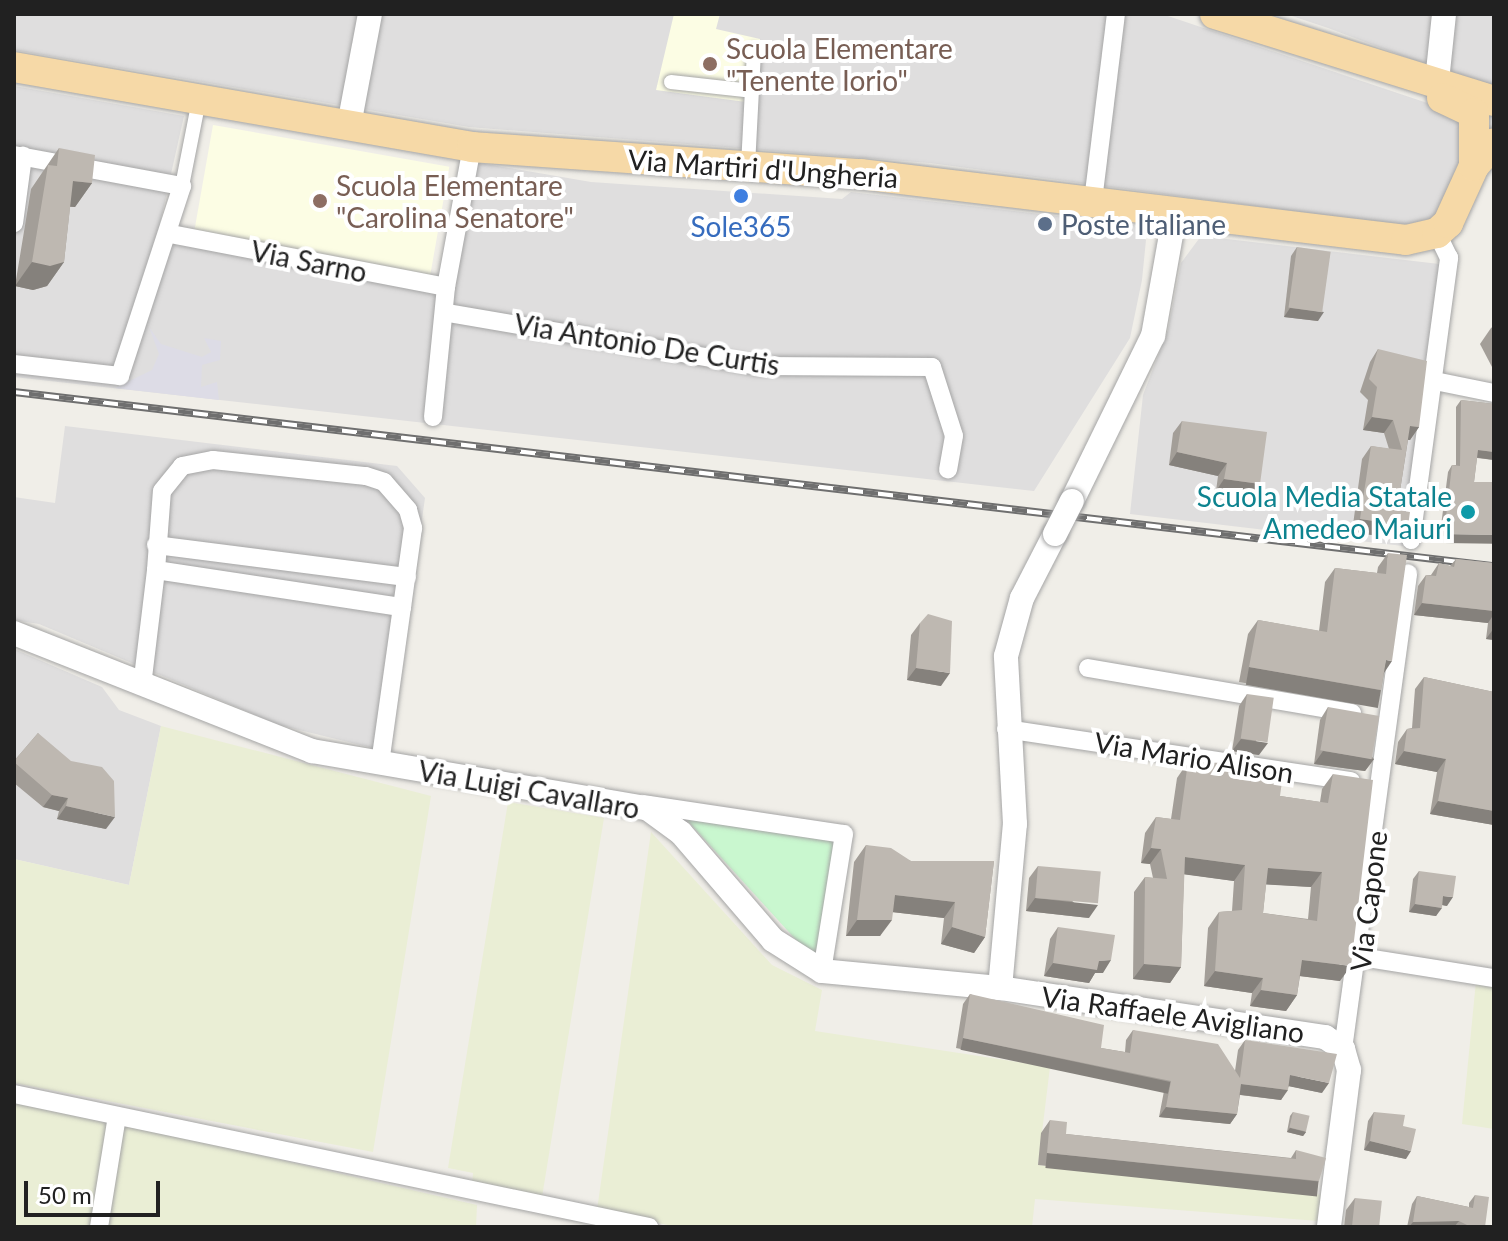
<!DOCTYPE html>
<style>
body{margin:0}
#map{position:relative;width:1508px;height:1241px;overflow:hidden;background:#f0eee8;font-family:Lato,sans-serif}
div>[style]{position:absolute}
.residential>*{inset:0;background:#dfdede}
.education>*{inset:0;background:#fcfde4;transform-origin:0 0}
.farmland>*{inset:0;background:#eaeed5}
.park>*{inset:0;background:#c9f7cf}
.plaza>*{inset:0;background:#dddce6}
.roads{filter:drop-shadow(0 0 2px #a5a5a5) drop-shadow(0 0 2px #a5a5a5)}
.pedestrian>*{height:14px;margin:-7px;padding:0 7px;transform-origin:7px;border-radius:7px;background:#fff}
.minor>*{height:18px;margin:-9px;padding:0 9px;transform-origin:9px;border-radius:9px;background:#fff}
.tertiary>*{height:24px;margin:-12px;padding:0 12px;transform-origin:12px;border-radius:12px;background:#fff}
.primary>*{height:30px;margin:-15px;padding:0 15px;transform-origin:15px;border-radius:15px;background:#f6d9a7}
.rail>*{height:8px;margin-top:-4px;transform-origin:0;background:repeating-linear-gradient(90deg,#fff 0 15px,#6f6f6f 0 30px);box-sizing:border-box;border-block:2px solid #6f6f6f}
.bridges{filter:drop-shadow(0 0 2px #a5a5a5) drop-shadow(0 0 2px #a5a5a5)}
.tertiary-bridge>*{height:24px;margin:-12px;padding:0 12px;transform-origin:12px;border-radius:12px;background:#fff}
.wall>*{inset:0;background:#a39e98}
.shaded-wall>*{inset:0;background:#85817c;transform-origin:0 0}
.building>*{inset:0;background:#beb8b1;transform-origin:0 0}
.dots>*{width:22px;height:22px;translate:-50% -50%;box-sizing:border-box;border:4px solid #fff;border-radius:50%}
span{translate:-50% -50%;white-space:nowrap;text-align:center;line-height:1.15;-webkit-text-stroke:8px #fff;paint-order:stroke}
.education-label{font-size:28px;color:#785e54}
.left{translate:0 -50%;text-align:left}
.street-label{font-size:28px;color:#212121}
.service-label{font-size:28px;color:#4e5e75}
.shop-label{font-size:28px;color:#366cbe}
.culture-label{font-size:28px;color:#0d838f}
.right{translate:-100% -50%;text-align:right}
.frame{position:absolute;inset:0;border:16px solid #212121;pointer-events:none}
.scale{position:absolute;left:24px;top:1181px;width:136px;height:36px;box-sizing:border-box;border:4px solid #212121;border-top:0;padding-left:10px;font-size:24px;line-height:28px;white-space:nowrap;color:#212121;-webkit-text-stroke:6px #fff;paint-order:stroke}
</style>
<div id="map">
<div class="residential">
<div style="clip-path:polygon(14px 14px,1162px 14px,1469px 117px,1448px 213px,1421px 228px,930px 163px,469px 127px,14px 50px)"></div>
<div style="clip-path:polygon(1286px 14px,1494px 14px,1494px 90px,1328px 28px)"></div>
<div style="clip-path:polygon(14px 86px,184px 116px,156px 241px,451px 294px,474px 162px,591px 182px,842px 199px,851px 192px,1134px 225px,1146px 240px,1142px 280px,1130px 338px,1034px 491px,14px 377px)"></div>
<div style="clip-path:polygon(1201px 236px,1439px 264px,1403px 546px,1130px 514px,1143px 395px,1168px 330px,1181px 263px)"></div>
<div style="clip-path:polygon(65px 426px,397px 466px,425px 498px,389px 752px,279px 725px,39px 624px,14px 620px,14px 497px,55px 503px)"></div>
<div style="clip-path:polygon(14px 649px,102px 687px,119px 710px,161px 726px,129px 885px,14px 859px)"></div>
</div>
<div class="education">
<div style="clip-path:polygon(674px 14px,720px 14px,716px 29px,760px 39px,754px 145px,746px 102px,656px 90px)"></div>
<div style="left:213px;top:125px;width:240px;height:113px;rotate:10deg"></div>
</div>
<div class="farmland">
<div style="clip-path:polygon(161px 726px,431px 796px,373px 1152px,14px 1083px,14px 859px,129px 885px)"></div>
<div style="clip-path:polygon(508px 802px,604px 818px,542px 1197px,472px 1184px,473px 1173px,448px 1168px)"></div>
<div style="clip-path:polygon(651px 832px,772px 965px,822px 990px,815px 1031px,1050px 1067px,1038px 1165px,1323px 1195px,1319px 1221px,1035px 1199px,1032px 1227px,677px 1227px,597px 1210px)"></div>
<div style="clip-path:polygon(1476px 981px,1494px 983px,1494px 1129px,1462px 1124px)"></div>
<div style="clip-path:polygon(14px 1102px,111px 1124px,94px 1227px,14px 1227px)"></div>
<div style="clip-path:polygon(121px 1123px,477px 1205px,476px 1227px,106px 1227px)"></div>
</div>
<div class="park">
<div style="clip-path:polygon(686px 819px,837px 842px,818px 955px,797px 941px)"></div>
</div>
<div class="plaza">
<div style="clip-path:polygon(149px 327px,161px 344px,202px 357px,211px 352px,204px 338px,221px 341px,220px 360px,202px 365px,201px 387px,217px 382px,219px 400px,115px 388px,152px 370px,159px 354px)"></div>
</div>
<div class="roads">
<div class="pedestrian">
<div style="left:671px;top:82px;width:81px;rotate:6.3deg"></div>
<div style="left:748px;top:166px;width:116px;rotate:-87deg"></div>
<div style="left:182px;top:186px;width:88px;rotate:-78.8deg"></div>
</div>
<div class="minor">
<div style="left:14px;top:155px;width:171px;rotate:10.5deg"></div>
<div style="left:182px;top:186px;width:200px;rotate:108.1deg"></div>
<div style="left:120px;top:376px;width:107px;rotate:-173.5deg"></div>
<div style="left:1093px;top:201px;width:188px;rotate:-83deg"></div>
<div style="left:14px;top:223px;width:68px;rotate:-82.3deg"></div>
<div style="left:171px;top:234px;width:280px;rotate:10.9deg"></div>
<div style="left:448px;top:313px;width:315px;rotate:9.7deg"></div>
<div style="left:759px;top:366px;width:173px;rotate:0.3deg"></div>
<div style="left:932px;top:367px;width:72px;rotate:72.3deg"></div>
<div style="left:954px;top:436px;width:34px;rotate:100deg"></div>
<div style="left:1435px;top:381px;width:60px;rotate:11.5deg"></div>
<div style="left:433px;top:417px;width:131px;rotate:-84.3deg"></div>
<div style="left:446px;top:287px;width:142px;rotate:-79.5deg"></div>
<div style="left:1411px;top:540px;width:285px;rotate:-82.3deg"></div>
<div style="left:1449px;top:258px;width:28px;rotate:-116deg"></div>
<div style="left:156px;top:545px;width:253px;rotate:7.3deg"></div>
<div style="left:156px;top:570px;width:79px;rotate:-85.7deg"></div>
<div style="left:162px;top:491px;width:32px;rotate:-51deg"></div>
<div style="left:182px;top:466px;width:32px;rotate:-11deg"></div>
<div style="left:213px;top:460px;width:154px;rotate:6deg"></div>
<div style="left:366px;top:476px;width:19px;rotate:18deg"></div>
<div style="left:384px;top:482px;width:37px;rotate:49deg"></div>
<div style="left:408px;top:510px;width:19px;rotate:74deg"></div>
<div style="left:413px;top:528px;width:80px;rotate:97.9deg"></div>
<div style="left:1088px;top:668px;width:268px;rotate:9.7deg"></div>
<div style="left:142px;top:686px;width:117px;rotate:-83.1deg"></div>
<div style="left:156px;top:570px;width:249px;rotate:8.6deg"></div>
<div style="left:402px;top:607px;width:159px;rotate:98deg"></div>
<div style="left:1006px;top:729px;width:349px;rotate:8.6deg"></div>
<div style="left:643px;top:804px;width:203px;rotate:8.5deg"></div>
<div style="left:844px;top:834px;width:139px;rotate:99.1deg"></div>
<div style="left:1361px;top:957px;width:135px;rotate:9deg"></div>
<div style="left:1343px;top:1049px;width:480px;rotate:-82.2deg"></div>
<div style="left:14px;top:1094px;width:649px;rotate:11.83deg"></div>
<div style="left:99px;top:1227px;width:112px;rotate:-80.8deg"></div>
</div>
<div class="tertiary">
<div style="left:1437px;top:81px;width:67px;rotate:-84deg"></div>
<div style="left:349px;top:125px;width:113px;rotate:-79.3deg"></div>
<div style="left:1072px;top:501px;width:184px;rotate:-63.9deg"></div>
<div style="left:1153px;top:336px;width:126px;rotate:-79.9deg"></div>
<div style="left:14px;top:633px;width:321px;rotate:21.6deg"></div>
<div style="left:312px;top:751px;width:340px;rotate:9.7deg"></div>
<div style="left:647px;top:808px;width:42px;rotate:36.3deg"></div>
<div style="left:681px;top:833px;width:141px;rotate:49.3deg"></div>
<div style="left:773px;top:940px;width:58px;rotate:32.3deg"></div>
<div style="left:822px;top:971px;width:179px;rotate:5.5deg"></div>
<div style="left:1000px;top:988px;width:329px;rotate:8.6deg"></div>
<div style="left:1325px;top:1037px;width:22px;rotate:34deg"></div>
<div style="left:1343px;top:1049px;width:22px;rotate:74deg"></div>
<div style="left:1349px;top:1070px;width:158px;rotate:97.3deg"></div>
<div style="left:1000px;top:988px;width:165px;rotate:-84.8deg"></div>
<div style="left:1015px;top:824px;width:168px;rotate:-93.1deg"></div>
<div style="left:1006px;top:656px;width:60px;rotate:-74.6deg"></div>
<div style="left:1022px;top:598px;width:72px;rotate:-62.7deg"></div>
</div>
<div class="primary">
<div style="left:1215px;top:14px;width:292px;rotate:17.3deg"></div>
<div style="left:14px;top:67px;width:465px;rotate:9.9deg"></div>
<div style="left:472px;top:147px;width:389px;rotate:4deg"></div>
<div style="left:860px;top:174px;width:550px;rotate:6.89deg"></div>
<div style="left:1406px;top:240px;width:32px;rotate:-13deg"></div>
<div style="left:1437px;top:233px;width:15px;rotate:-42deg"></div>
<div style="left:1448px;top:223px;width:63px;rotate:-65.5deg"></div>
<div style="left:1474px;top:166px;width:30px;rotate:-49deg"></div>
<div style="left:1442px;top:98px;width:35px;rotate:25deg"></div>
<div style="left:1474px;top:113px;width:53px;rotate:90deg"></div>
</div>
</div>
<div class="rail">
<div style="left:14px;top:392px;width:1490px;rotate:6.71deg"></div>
</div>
<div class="bridges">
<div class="tertiary-bridge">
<div style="left:1055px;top:534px;width:37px;rotate:-63deg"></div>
</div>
</div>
<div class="wall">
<div style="clip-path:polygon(59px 148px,92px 183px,75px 207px,70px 207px,64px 262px,47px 286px,33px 290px,15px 286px,31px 189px)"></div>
<div style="clip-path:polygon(1297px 247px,1318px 321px,1284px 317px,1291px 256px)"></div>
<div style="clip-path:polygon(1494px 326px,1494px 367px,1492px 367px,1480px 344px,1491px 328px)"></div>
<div style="clip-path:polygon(1378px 349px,1419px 427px,1410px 440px,1408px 440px,1397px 510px,1399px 539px,1352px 532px,1362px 459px,1371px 446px,1389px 449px,1384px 433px,1363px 430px,1368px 400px,1360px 392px,1370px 362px)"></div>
<div style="clip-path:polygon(1461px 400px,1494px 404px,1494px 460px,1477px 458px,1474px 482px,1494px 482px,1439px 541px,1448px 472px,1452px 465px,1456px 465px,1456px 407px)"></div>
<div style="clip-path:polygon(1182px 421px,1260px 484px,1251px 497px,1216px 491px,1218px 476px,1169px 465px,1173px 433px)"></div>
<div style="clip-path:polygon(1388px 553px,1384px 673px,1381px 690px,1371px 705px,1239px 682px,1248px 634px,1258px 620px,1319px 631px,1325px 582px,1335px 568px,1377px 573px,1378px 567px)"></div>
<div style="clip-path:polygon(1456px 559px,1494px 563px,1494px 640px,1486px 639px,1488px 623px,1414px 615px,1418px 586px,1426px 575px,1431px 575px,1439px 563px,1450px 566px)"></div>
<div style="clip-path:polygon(920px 623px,941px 686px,907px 680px,911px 635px)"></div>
<div style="clip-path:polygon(1424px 677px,1494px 692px,1494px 825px,1430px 814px,1437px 772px,1395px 764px,1398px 742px,1407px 729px,1412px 728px,1415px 689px)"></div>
<div style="clip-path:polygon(1247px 694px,1259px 755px,1232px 751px,1239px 706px)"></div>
<div style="clip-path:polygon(1328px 707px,1374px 759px,1365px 771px,1314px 764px,1320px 720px)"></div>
<div style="clip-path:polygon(38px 733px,106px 829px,57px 819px,59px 811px,43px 807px,14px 783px,14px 761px)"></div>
<div style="clip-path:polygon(evenodd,1188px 762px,1265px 772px,1280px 796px,1320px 802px,1322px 789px,1333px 774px,1340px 981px,1300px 976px,1297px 995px,1286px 1011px,1250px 1006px,1252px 993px,1204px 986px,1208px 928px,1219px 912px,1232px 911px,1234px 881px,1184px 874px,1181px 967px,1170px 983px,1133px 979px,1134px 892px,1145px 877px,1153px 878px,1150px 864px,1141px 863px,1145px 833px,1156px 817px,1171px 819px,1177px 778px,1188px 762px,1266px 884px,1311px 887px,1308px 919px,1263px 913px,1266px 884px)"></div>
<div style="clip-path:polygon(866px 845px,911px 861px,994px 861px,985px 937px,974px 953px,941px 944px,944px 918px,892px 912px,880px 936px,846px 936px,854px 862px)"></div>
<div style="clip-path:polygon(1038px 866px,1089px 918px,1026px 911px,1029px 878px)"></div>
<div style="clip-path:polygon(1419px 871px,1447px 906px,1442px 905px,1436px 916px,1409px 912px,1413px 879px)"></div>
<div style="clip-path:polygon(1058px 927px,1103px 973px,1095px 973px,1089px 983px,1044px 976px,1050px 939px)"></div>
<div style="clip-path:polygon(970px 994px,1101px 1048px,1125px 1052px,1126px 1040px,1133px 1030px,1235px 1071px,1238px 1050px,1245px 1040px,1322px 1093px,1289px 1086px,1281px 1100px,1240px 1095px,1237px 1114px,1230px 1124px,1159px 1117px,1164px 1091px,956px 1048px,963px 1004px)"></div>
<div style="clip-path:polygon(1293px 1112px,1306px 1132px,1303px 1136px,1287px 1132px,1290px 1116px)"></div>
<div style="clip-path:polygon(1374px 1112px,1403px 1126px,1406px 1159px,1364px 1150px,1368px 1121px)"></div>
<div style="clip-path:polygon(1050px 1120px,1066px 1134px,1291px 1158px,1296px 1150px,1319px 1181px,1310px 1194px,1038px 1165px,1041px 1133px)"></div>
<div style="clip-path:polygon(1475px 1195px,1485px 1227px,1407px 1227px,1412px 1204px,1417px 1196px,1469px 1207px,1469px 1203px)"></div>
<div style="clip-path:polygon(1355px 1198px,1379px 1227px,1344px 1227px,1346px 1210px)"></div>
</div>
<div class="shaded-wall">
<div style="clip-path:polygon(73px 181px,92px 183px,75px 207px,56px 205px)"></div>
<div style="clip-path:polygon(32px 262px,64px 262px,47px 286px,33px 290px,15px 286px)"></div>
<div style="clip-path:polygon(1290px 308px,1324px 312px,1318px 321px,1284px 317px)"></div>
<div style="clip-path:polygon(1372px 417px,1393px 420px,1384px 433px,1363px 430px)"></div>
<div style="clip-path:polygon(1410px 426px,1419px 427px,1410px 440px,1401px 439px)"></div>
<div style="clip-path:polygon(1478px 450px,1494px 452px,1494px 460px,1473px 457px)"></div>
<div style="clip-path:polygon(1177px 452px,1227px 463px,1218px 476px,1169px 465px)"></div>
<div style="clip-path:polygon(1224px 479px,1260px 484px,1251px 497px,1216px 491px)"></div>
<div style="clip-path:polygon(1360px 519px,1408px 526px,1399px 539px,1352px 532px)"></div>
<div style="left:1444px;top:534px;width:50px;height:9px;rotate:1deg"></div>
<div style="clip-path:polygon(1422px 603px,1494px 611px,1494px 614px,1488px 623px,1414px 615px)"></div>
<div style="clip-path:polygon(1494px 628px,1494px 640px,1486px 639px)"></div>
<div style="clip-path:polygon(1386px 660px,1392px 661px,1382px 676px)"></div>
<div style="left:1249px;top:667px;width:134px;height:18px;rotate:10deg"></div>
<div style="clip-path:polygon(916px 668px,950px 673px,941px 686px,907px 680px)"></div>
<div style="clip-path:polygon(1241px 739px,1268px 743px,1259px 755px,1232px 751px)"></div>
<div style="clip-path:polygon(1323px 751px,1374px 759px,1365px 771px,1314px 764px)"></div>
<div style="clip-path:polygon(1404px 751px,1446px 759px,1437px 772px,1395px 764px)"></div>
<div style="clip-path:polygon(52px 795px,68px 798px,59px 811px,43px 807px)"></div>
<div style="clip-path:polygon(1438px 801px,1494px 811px,1494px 825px,1430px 814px)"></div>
<div style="clip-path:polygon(66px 806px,115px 817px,106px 829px,57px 819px)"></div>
<div style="clip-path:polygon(1151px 848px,1161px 849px,1150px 864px,1141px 863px)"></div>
<div style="clip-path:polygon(1185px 857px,1245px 865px,1234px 881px,1174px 873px)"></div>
<div style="clip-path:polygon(1268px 868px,1322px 872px,1311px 887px,1257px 884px)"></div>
<div style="clip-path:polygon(895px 895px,955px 902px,944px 918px,883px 911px)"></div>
<div style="clip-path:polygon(1443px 896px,1453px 897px,1447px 906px,1437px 904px)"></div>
<div style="clip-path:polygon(1035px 898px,1098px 905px,1089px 918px,1026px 911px)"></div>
<div style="clip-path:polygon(1415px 904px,1442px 908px,1436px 916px,1409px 912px)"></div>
<div style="clip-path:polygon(857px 920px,892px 920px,880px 936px,846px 936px)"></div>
<div style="clip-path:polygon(952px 927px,985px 937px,974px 953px,941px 944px)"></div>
<div style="clip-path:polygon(1111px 960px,1103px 973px,1095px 973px,1089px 983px,1044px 976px,1053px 963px)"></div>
<div style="clip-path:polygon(1302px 960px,1351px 966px,1340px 981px,1291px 975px)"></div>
<div style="clip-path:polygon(1144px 964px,1181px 967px,1170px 983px,1133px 979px)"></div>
<div style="clip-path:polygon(1215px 971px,1263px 978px,1252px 993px,1204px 986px)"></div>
<div style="clip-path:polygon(1261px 990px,1297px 995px,1286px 1011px,1250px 1006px)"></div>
<div style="left:963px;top:1038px;width:212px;height:12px;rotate:12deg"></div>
<div style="clip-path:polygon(1290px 1075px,1329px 1083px,1322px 1093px,1283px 1085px)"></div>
<div style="clip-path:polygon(1241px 1084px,1288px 1090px,1281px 1100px,1234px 1094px)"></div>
<div style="clip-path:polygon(1166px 1107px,1237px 1114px,1230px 1124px,1159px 1117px)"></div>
<div style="clip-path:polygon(1290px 1128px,1306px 1132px,1303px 1136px,1287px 1132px)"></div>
<div style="clip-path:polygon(1370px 1141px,1411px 1151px,1406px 1159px,1364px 1150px)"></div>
<div style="left:1047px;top:1153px;width:273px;height:15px;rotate:6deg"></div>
<div style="clip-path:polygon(1459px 1221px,1454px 1227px,1409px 1227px,1413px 1222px)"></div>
</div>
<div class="building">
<div style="clip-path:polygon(59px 148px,95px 155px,92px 183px,73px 181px,64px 262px,50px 266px,32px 262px,48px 165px,57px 166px)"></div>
<div style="left:1297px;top:247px;width:34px;height:61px;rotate:8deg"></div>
<div style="clip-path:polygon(1378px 349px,1427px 361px,1419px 427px,1410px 426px,1397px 510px,1410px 512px,1408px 526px,1360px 519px,1371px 446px,1402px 450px,1393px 420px,1372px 417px,1377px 387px,1369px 379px)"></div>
<div style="clip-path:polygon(1461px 400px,1494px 404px,1494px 452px,1478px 450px,1474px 482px,1494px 482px,1494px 535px,1444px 534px,1452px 465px,1460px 466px)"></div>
<div style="clip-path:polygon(1182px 421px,1267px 432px,1260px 484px,1224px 479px,1227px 463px,1177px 452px)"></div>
<div style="clip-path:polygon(1388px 553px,1407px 555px,1392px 661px,1386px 660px,1381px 690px,1249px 667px,1258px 620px,1327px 632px,1335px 568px,1386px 574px)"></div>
<div style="clip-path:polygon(1456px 559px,1494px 563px,1494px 611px,1422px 603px,1426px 575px,1436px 576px,1439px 563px,1454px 567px)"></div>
<div style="clip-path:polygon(928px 614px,952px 621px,950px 673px,916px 668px,920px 623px)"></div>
<div style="clip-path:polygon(1424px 677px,1494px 692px,1494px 811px,1438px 801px,1446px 759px,1404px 751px,1407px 729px,1420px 728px)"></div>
<div style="left:1247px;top:694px;width:27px;height:45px;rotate:8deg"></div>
<div style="left:1328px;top:707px;width:52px;height:44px;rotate:10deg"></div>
<div style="clip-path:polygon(38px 733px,71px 761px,102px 767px,114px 781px,115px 817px,66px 806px,68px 798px,52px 795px,14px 762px,14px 761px)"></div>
<div style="clip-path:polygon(evenodd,1188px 762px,1266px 764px,1265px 772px,1283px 774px,1280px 796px,1328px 803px,1333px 774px,1373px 780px,1351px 966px,1302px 960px,1297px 995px,1261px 990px,1263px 978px,1215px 971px,1219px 912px,1242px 910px,1245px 865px,1185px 857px,1181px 967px,1144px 964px,1145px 877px,1167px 879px,1161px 849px,1151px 848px,1156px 817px,1180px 820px,1188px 762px,1268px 868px,1322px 872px,1317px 921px,1263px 913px,1268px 868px)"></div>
<div style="clip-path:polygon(866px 845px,891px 848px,911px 861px,994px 861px,985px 937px,952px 927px,955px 902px,895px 895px,892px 920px,857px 920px)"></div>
<div style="left:1038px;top:866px;width:63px;height:32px;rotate:5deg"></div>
<div style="clip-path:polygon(1419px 871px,1456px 876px,1453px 897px,1443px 896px,1442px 908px,1415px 904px)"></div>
<div style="clip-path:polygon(1058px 927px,1115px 935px,1111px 960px,1099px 961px,1097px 970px,1053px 963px)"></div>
<div style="clip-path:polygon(970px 994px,1104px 1025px,1101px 1048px,1130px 1053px,1133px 1030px,1218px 1044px,1240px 1078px,1245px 1040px,1337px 1054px,1329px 1083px,1290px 1075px,1288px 1090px,1241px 1084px,1237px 1114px,1166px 1107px,1171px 1081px,963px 1038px)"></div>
<div style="left:1293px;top:1112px;width:17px;height:16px;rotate:13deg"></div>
<div style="clip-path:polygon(1374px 1112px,1405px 1115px,1403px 1126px,1416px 1129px,1411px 1151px,1370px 1141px)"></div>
<div style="clip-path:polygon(1050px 1120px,1067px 1122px,1066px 1134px,1296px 1159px,1296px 1150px,1326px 1158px,1319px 1181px,1047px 1153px)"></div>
<div style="clip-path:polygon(1475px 1195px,1489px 1197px,1485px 1227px,1471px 1227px,1459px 1221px,1413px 1222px,1417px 1196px,1473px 1208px)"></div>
<div style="left:1355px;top:1198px;width:27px;height:29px;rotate:6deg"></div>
</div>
<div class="dots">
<div style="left:710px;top:64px;background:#8d6e63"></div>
<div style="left:741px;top:196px;background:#3f7fe0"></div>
<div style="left:320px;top:201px;background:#8d6e63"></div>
<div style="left:1045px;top:224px;background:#5c6f8a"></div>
<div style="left:1468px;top:512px;background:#0f9aa8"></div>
</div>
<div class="education-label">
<span class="left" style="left:726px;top:64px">Scuola Elementare<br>"Tenente Iorio"</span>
<span class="left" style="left:336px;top:201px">Scuola Elementare<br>"Carolina Senatore"</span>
</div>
<div class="street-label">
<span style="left:763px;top:168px;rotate:4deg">Via Martiri d'Ungheria</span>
<span style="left:309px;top:261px;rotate:11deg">Via Sarno</span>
<span style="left:647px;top:344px;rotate:9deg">Via Antonio De Curtis</span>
<span style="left:1194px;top:757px;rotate:9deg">Via Mario Alison</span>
<span style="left:529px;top:789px;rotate:10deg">Via Luigi Cavallaro</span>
<span style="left:1368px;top:901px;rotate:-83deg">Via Capone</span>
<span style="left:1173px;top:1014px;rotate:8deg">Via Raffaele Avigliano</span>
</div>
<div class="service-label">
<span class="left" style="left:1061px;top:224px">Poste Italiane</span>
</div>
<div class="shop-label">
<span style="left:741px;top:226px">Sole365</span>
</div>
<div class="culture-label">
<span class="right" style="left:1452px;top:512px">Scuola Media Statale<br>Amedeo Maiuri</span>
</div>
<div class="frame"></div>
<div class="scale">50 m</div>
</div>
